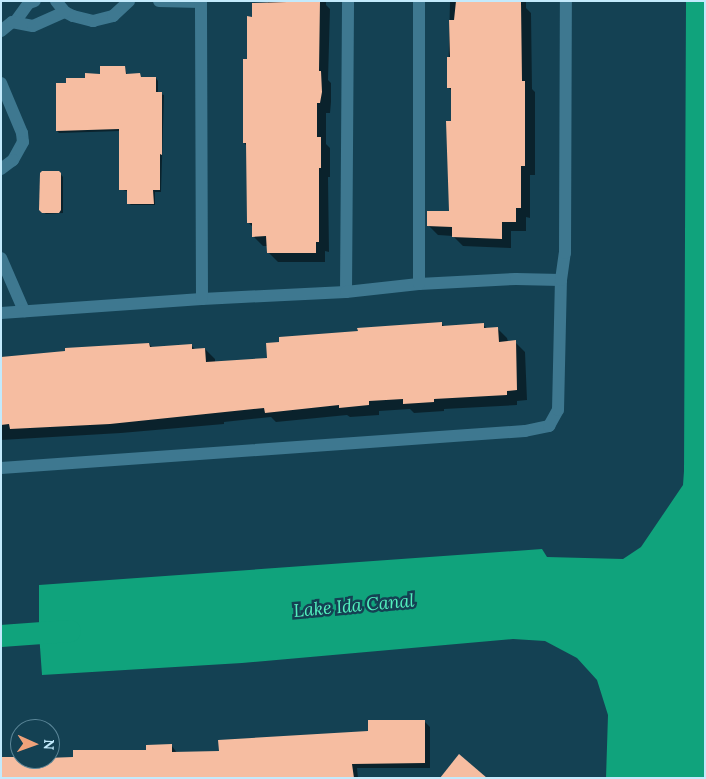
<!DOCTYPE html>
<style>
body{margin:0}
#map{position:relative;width:706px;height:779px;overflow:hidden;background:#144153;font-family:Lora,serif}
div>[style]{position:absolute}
.water>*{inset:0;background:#10a37c}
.shadow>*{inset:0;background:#0007}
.canal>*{height:22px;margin:-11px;padding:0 11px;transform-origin:11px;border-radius:11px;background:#10a37c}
.building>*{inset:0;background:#f6bda1}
.minor>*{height:12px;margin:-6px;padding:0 6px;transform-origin:6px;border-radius:6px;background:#3e7890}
span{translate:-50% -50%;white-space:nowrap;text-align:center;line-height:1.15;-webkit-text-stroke:5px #144153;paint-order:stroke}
.water-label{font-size:18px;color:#52f1be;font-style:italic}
.frame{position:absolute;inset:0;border:2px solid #c3eafc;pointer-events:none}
.north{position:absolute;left:10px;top:719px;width:50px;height:50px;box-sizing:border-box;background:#144153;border:1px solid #5a8597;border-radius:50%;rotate:92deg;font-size:14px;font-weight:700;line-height:20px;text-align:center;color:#c3eafc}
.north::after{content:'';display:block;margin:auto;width:18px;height:22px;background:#f0a27a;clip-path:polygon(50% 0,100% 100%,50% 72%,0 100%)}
</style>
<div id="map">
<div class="water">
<div style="clip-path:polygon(686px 1px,705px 1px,705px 778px,606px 778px,608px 715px,597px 680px,577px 658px,545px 641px,513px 639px,242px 663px,42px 675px,39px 633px,39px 585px,542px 549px,547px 557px,623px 559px,641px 547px,683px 485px,684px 471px)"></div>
</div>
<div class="shadow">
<div style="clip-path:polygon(268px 1px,326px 1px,326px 5px,330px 9px,328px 80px,331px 83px,331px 102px,330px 113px,326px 113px,326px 144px,330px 148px,330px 177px,328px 177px,329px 252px,325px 251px,325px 262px,278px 262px,268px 252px,268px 246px,263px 246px,253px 236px,253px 227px,248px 222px,247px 146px,244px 143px,249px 60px,253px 18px,268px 4px)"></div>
<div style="clip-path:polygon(450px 1px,526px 1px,526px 8px,531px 13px,532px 89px,535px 92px,535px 175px,530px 175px,530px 218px,526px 217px,526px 231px,511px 231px,511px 248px,463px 246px,453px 236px,438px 235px,428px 225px,450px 212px,453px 123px,453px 92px,448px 87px)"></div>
<div style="clip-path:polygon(125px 68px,127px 75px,140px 75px,142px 78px,156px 78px,158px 81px,158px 93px,164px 95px,161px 192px,155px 192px,155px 205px,131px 205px,128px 203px,129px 192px,120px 189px,120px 131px,59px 133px,57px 131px,68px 84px)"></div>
<div style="clip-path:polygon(59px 172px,63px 177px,63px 213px,46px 214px,41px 210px)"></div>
<div style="clip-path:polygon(441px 323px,445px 327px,483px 325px,488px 329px,497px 328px,507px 338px,508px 342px,515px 342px,525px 352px,527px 400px,517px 401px,517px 405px,444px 409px,444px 411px,414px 413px,410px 409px,379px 411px,379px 415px,350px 417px,347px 415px,276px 422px,271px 417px,224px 422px,224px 424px,121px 433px,1px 440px,1px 358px,149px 344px,153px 348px,191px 345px,196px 350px,205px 349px,215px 359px,215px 363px,268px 359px,359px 332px)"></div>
<div style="clip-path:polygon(425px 722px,430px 727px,430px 768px,357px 768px,358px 778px,1px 778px,20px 758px,74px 758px,147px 751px,172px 746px,177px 753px,220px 753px,369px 732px)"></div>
</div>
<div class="canal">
<div style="left:1px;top:636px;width:69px;rotate:-4.1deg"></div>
</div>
<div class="building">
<div style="clip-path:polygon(320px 1px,319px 71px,321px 71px,322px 92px,320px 103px,317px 103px,317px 137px,321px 137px,321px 168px,319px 168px,319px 242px,316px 242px,316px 253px,267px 253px,266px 236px,252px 237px,252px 223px,247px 223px,246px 143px,243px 143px,243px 59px,247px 59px,247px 16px,252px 17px,252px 3px)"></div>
<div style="clip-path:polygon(456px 1px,521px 2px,522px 81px,525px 81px,525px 166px,521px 166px,521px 208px,516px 208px,516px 222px,502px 222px,502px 239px,452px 237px,452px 227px,427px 226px,427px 211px,449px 211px,446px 121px,451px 121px,451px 88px,447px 88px,447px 57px,450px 57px,449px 20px,454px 20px)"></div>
<div style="clip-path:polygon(100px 66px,125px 66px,126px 74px,140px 73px,141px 77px,156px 77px,156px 92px,162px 92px,162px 155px,160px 154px,160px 190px,153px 190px,154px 204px,127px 204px,127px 190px,119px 190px,119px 129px,56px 131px,56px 83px,66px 83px,66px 78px,85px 78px,85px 73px,100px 74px)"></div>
<div style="clip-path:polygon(42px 171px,59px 171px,61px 173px,61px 210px,59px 213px,42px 213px,39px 210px,40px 173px)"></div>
<div style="clip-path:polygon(442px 322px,442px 326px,484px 323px,484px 328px,498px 327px,499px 342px,516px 340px,517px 390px,507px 391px,507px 395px,434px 399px,434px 402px,403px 404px,403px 399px,369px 401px,369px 405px,339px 408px,339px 405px,265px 413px,264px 408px,110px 424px,10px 429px,9px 424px,1px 425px,1px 357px,65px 351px,65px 348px,149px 343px,150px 347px,192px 344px,192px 349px,205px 348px,206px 362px,267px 358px,266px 343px,279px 342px,279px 337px,358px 331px,357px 328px)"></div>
<div style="clip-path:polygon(368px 720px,425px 720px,425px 763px,352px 764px,354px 778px,1px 778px,1px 757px,20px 757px,20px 759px,73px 757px,73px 750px,146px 750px,146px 745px,172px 744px,172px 752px,219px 751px,218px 740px,368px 731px)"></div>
<div style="clip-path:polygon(459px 754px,487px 778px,440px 778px)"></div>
</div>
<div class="minor">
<div style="left:56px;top:1px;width:14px;rotate:51deg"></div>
<div style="left:65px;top:12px;width:9px;rotate:27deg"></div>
<div style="left:73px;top:16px;width:21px;rotate:14deg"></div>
<div style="left:93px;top:21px;width:21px;rotate:-14deg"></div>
<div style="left:113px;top:16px;width:22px;rotate:-43deg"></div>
<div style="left:159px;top:1px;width:42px;rotate:1.4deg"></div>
<div style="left:15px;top:22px;width:24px;rotate:-54deg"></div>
<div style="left:29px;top:3px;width:6px;rotate:-18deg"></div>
<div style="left:1px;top:31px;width:14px;rotate:-39deg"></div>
<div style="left:12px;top:22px;width:21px;rotate:11deg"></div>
<div style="left:33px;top:26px;width:35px;rotate:-24deg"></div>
<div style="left:1px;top:83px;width:54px;rotate:67.2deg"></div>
<div style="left:22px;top:133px;width:9px;rotate:84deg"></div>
<div style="left:23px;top:142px;width:21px;rotate:119deg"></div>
<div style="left:13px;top:160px;width:15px;rotate:143deg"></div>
<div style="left:1px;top:258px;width:58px;rotate:66.5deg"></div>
<div style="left:419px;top:284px;width:97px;rotate:-3deg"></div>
<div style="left:516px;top:279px;width:45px;rotate:1.3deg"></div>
<div style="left:346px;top:292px;width:291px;rotate:-89.6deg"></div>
<div style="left:202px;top:299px;width:144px;rotate:-2.8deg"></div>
<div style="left:346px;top:292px;width:73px;rotate:-6.3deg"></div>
<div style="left:419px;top:284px;width:283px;rotate:-90deg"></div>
<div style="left:1px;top:313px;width:201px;rotate:-4deg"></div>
<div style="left:202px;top:299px;width:298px;rotate:-90.2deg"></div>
<div style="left:1px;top:468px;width:525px;rotate:-4.04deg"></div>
<div style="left:525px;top:431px;width:25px;rotate:-12deg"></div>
<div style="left:549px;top:426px;width:18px;rotate:-61deg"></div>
<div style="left:558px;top:410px;width:130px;rotate:-88.7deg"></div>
<div style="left:561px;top:280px;width:27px;rotate:-82deg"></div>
<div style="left:565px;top:253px;width:252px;rotate:-89.8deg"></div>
</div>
<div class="water-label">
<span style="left:354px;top:606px;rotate:-5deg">Lake Ida Canal</span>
</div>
<div class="frame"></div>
<div class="north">N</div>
</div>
